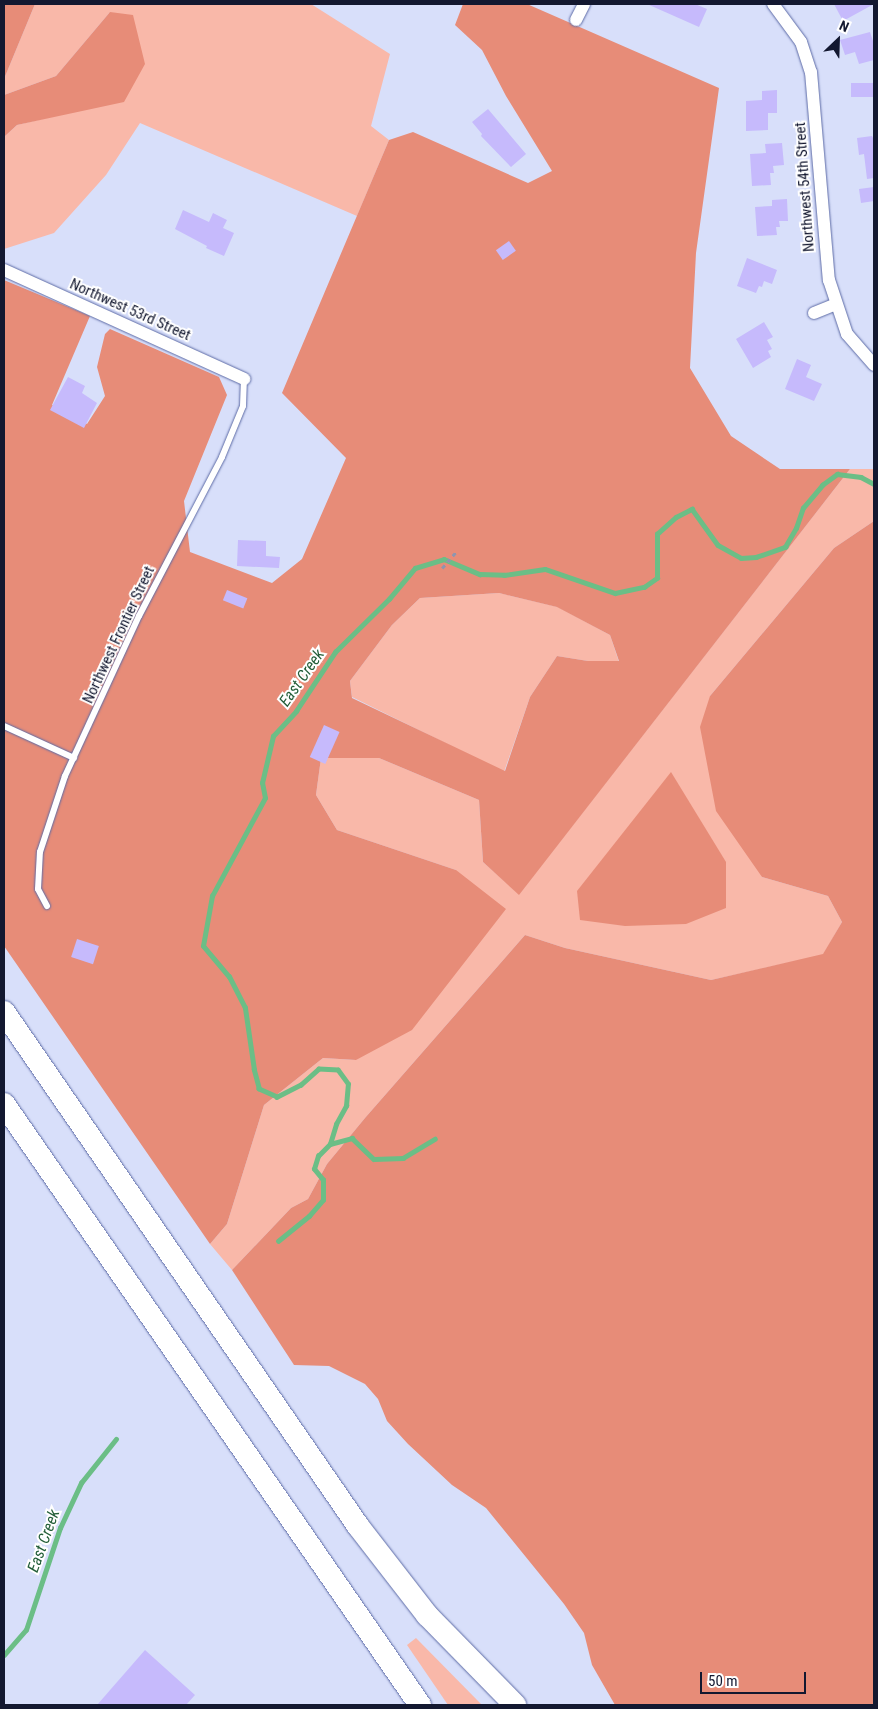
<!DOCTYPE html>
<style>
body{margin:0}
#map{position:relative;width:878px;height:1709px;overflow:hidden;background:#d8dffa;font-family:"Roboto Condensed",sans-serif}
div>[style]{position:absolute}
.green>*{inset:0;background:#f9b8a9}
.forest>*{inset:0;background:#e78c78}
.stream>*{height:4.5px;margin:-2.25px;padding:0 2.25px;transform-origin:2.25px;border-radius:2.25px;background:#6bbe86}
.building>*{inset:0;background:#c6bafc;transform-origin:0 0}
.path>*{height:2.5px;margin-top:-1.25px;transform-origin:0;background:repeating-linear-gradient(90deg,#8e95af 0 4px,transparent 0 8px)}
.roads{filter:drop-shadow(0 0 1px #5d6ba6) drop-shadow(0 0 1px #5d6ba6)}
.service>*{height:6px;margin:-3px;padding:0 3px;transform-origin:3px;border-radius:3px;background:#fff}
.minor>*{height:12px;margin:-6px;padding:0 6px;transform-origin:6px;border-radius:6px;background:#fff}
.motorway>*{height:22px;margin:-11px;padding:0 11px;transform-origin:11px;border-radius:11px;background:#fff}
span{translate:-50% -50%;white-space:nowrap;text-align:center;line-height:1.15;-webkit-text-stroke:4px #fff;paint-order:stroke}
.street-label{font-size:15px;color:#131830}
.water-label{font-size:16px;color:#235e39;font-style:italic}
.frame{position:absolute;inset:0;border:5px solid #131830;pointer-events:none}
.north{position:absolute;left:813px;top:15px;width:50px;height:50px;-webkit-text-stroke:4px #fff;paint-order:stroke;rotate:24deg;font-size:14px;font-weight:700;line-height:20px;text-align:center;color:#131830}
.north::after{content:'';display:block;margin:auto;width:18px;height:22px;background:#131830;clip-path:polygon(50% 0,100% 100%,50% 72%,0 100%)}
.scale{position:absolute;left:700px;top:1672px;width:106px;height:22px;box-sizing:border-box;border:2px solid #131830;border-top:0;padding-left:6px;font-size:15px;line-height:18px;white-space:nowrap;color:#131830;-webkit-text-stroke:4px #fff;paint-order:stroke}
</style>
<div id="map">
<div class="green">
<div style="clip-path:polygon(35px 4px,311px 4px,390px 54px,371px 126px,389px 140px,357px 216px,140px 123px,106px 175px,54px 233px,4px 249px,4px 137px,17px 125px,59px 115px,110px 12px,56px 76px,4px 95px,4px 79px)"></div>
<div style="clip-path:polygon(850px 469px,874px 469px,874px 521px,834px 548px,710px 696px,762px 877px,828px 896px,842px 922px,823px 955px,711px 980px,565px 948px,525px 935px,365px 1118px,327px 1164px,308px 1199px,291px 1208px,232px 1270px,210px 1244px,227px 1224px,264px 1105px,323px 1058px,356px 1060px,456px 870px,337px 830px,316px 795px,321px 758px,379px 758px,479px 800px,483px 862px,519px 894px)"></div>
<div style="clip-path:polygon(499px 593px,558px 607px,610px 635px,619px 662px,588px 661px,557px 656px,530px 697px,504px 772px,352px 697px,350px 681px,392px 625px,420px 598px)"></div>
<div style="clip-path:polygon(416px 1638px,482px 1705px,448px 1705px,407px 1645px)"></div>
</div>
<div class="forest">
<div style="clip-path:polygon(4px 4px,35px 4px,4px 79px)"></div>
<div style="clip-path:polygon(evenodd,463px 4px,527px 4px,719px 88px,696px 253px,690px 368px,731px 436px,780px 469px,850px 469px,519px 895px,483px 862px,479px 800px,379px 758px,321px 758px,316px 795px,337px 830px,456px 870px,506px 909px,412px 1030px,356px 1060px,323px 1058px,264px 1105px,227px 1224px,210px 1244px,4px 946px,4px 280px,90px 316px,52px 405px,87px 424px,105px 396px,97px 367px,105px 334px,110px 329px,219px 377px,227px 395px,184px 501px,190px 552px,272px 583px,302px 559px,346px 458px,282px 393px,389px 140px,413px 132px,528px 183px,552px 171px,506px 96px,482px 50px,455px 25px,463px 4px,499px 593px,557px 607px,610px 635px,619px 661px,588px 661px,557px 656px,530px 697px,505px 771px,352px 698px,350px 681px,392px 625px,420px 598px,499px 593px)"></div>
<div style="clip-path:polygon(110px 12px,133px 15px,145px 64px,124px 102px,17px 125px,4px 137px,4px 95px,56px 76px)"></div>
<div style="clip-path:polygon(874px 521px,874px 1705px,615px 1705px,592px 1665px,584px 1633px,564px 1604px,486px 1508px,452px 1485px,408px 1444px,387px 1421px,378px 1399px,365px 1384px,329px 1366px,294px 1365px,232px 1270px,291px 1208px,308px 1199px,327px 1164px,365px 1118px,525px 935px,565px 948px,711px 980px,823px 954px,842px 922px,828px 896px,762px 877px,716px 811px,700px 727px,710px 696px,834px 548px)"></div>
<div style="clip-path:polygon(671px 772px,726px 862px,726px 908px,686px 924px,625px 926px,580px 920px,577px 891px)"></div>
</div>
<div class="stream">
<div style="left:330px;top:1144px;width:23px;rotate:-15deg"></div>
<div style="left:352px;top:1138px;width:30px;rotate:44deg"></div>
<div style="left:374px;top:1159px;width:29px;rotate:-2deg"></div>
<div style="left:403px;top:1158px;width:37px;rotate:-31deg"></div>
<div style="left:278px;top:1241px;width:40px;rotate:-39deg"></div>
<div style="left:309px;top:1216px;width:21px;rotate:-49deg"></div>
<div style="left:323px;top:1200px;width:20px;rotate:-90deg"></div>
<div style="left:323px;top:1180px;width:14px;rotate:-129deg"></div>
<div style="left:314px;top:1169px;width:14px;rotate:-73deg"></div>
<div style="left:318px;top:1156px;width:17px;rotate:-45deg"></div>
<div style="left:330px;top:1144px;width:21px;rotate:-73deg"></div>
<div style="left:336px;top:1124px;width:21px;rotate:-61deg"></div>
<div style="left:346px;top:1106px;width:22px;rotate:-85deg"></div>
<div style="left:348px;top:1084px;width:17px;rotate:-126deg"></div>
<div style="left:338px;top:1070px;width:19px;rotate:-177deg"></div>
<div style="left:319px;top:1069px;width:24px;rotate:138deg"></div>
<div style="left:301px;top:1085px;width:27px;rotate:153deg"></div>
<div style="left:277px;top:1097px;width:20px;rotate:-156deg"></div>
<div style="left:259px;top:1089px;width:20px;rotate:-105deg"></div>
<div style="left:254px;top:1070px;width:63px;rotate:-98.3deg"></div>
<div style="left:245px;top:1008px;width:35px;rotate:-117deg"></div>
<div style="left:229px;top:977px;width:40px;rotate:-130deg"></div>
<div style="left:203px;top:946px;width:51px;rotate:-79.8deg"></div>
<div style="left:212px;top:896px;width:111px;rotate:-61.6deg"></div>
<div style="left:265px;top:798px;width:15px;rotate:-101deg"></div>
<div style="left:262px;top:783px;width:48px;rotate:-76.8deg"></div>
<div style="left:273px;top:736px;width:34px;rotate:-47deg"></div>
<div style="left:296px;top:711px;width:71px;rotate:-56.5deg"></div>
<div style="left:335px;top:652px;width:76px;rotate:-44.5deg"></div>
<div style="left:389px;top:599px;width:40px;rotate:-50deg"></div>
<div style="left:415px;top:568px;width:30px;rotate:-17deg"></div>
<div style="left:444px;top:559px;width:39px;rotate:23deg"></div>
<div style="left:480px;top:574px;width:24px;rotate:2deg"></div>
<div style="left:504px;top:575px;width:41px;rotate:-8.3deg"></div>
<div style="left:545px;top:569px;width:74px;rotate:18.9deg"></div>
<div style="left:615px;top:593px;width:30px;rotate:-12deg"></div>
<div style="left:644px;top:587px;width:16px;rotate:-35deg"></div>
<div style="left:657px;top:578px;width:44px;rotate:-90deg"></div>
<div style="left:657px;top:534px;width:25px;rotate:-42deg"></div>
<div style="left:676px;top:517px;width:18px;rotate:-27deg"></div>
<div style="left:692px;top:509px;width:44px;rotate:54.2deg"></div>
<div style="left:718px;top:545px;width:26px;rotate:29deg"></div>
<div style="left:741px;top:558px;width:15px;rotate:-4deg"></div>
<div style="left:756px;top:557px;width:31px;rotate:-19deg"></div>
<div style="left:785px;top:547px;width:22px;rotate:-60deg"></div>
<div style="left:796px;top:528px;width:21px;rotate:-71deg"></div>
<div style="left:803px;top:508px;width:30px;rotate:-50deg"></div>
<div style="left:822px;top:485px;width:19px;rotate:-36deg"></div>
<div style="left:837px;top:474px;width:24px;rotate:7deg"></div>
<div style="left:861px;top:477px;width:15px;rotate:28deg"></div>
<div style="left:4px;top:1655px;width:33px;rotate:-49deg"></div>
<div style="left:26px;top:1630px;width:108px;rotate:-71.6deg"></div>
<div style="left:60px;top:1528px;width:50px;rotate:-65deg"></div>
<div style="left:81px;top:1483px;width:56px;rotate:-51.5deg"></div>
</div>
<div class="building">
<div style="clip-path:polygon(647px 4px,695px 4px,707px 9px,699px 27px)"></div>
<div style="clip-path:polygon(834px 4px,874px 4px,843px 21px)"></div>
<div style="clip-path:polygon(870px 32px,874px 44px,874px 60px,859px 64px,855px 52px,845px 55px,840px 40px)"></div>
<div style="left:874px;top:83px;width:14px;height:23px;rotate:90deg"></div>
<div style="clip-path:polygon(777px 90px,777px 113px,768px 113px,768px 130px,746px 131px,746px 101px,762px 100px,762px 91px)"></div>
<div style="clip-path:polygon(488px 109px,526px 154px,511px 167px,481px 136px,482px 134px,472px 122px)"></div>
<div style="clip-path:polygon(872px 136px,874px 140px,874px 178px,867px 179px,864px 154px,859px 155px,857px 138px)"></div>
<div style="clip-path:polygon(782px 143px,784px 165px,773px 166px,774px 173px,770px 173px,771px 185px,752px 186px,750px 154px,766px 153px,765px 144px)"></div>
<div style="clip-path:polygon(874px 187px,874px 201px,861px 203px,859px 189px)"></div>
<div style="clip-path:polygon(787px 199px,788px 221px,779px 221px,780px 227px,776px 227px,777px 235px,757px 236px,755px 207px,772px 206px,772px 200px)"></div>
<div style="clip-path:polygon(183px 210px,209px 222px,213px 213px,227px 220px,223px 228px,234px 233px,224px 256px,206px 248px,207px 246px,175px 229px)"></div>
<div style="left:509px;top:241px;width:12px;height:16px;rotate:55deg"></div>
<div style="clip-path:polygon(747px 258px,777px 270px,772px 284px,764px 281px,762px 287px,759px 286px,756px 293px,737px 286px)"></div>
<div style="clip-path:polygon(764px 322px,773px 337px,767px 340px,772px 349px,768px 351px,771px 357px,753px 368px,736px 339px)"></div>
<div style="clip-path:polygon(797px 359px,811px 365px,806px 377px,822px 384px,814px 401px,785px 389px)"></div>
<div style="clip-path:polygon(68px 377px,85px 386px,82px 393px,97px 403px,84px 428px,50px 410px)"></div>
<div style="clip-path:polygon(238px 540px,266px 541px,266px 556px,280px 557px,279px 568px,237px 566px)"></div>
<div style="left:227px;top:590px;width:22px;height:11px;rotate:22deg"></div>
<div style="left:324px;top:725px;width:17px;height:35px;rotate:24deg"></div>
<div style="left:77px;top:939px;width:23px;height:19px;rotate:18deg"></div>
<div style="clip-path:polygon(145px 1650px,195px 1695px,186px 1705px,97px 1705px)"></div>
</div>
<div class="path">
<div style="left:442px;top:568px;width:23px;rotate:-49deg"></div>
</div>
<div class="roads">
<div class="service">
<div style="left:4px;top:726px;width:77px;rotate:24.6deg"></div>
<div style="left:47px;top:906px;width:19px;rotate:-118deg"></div>
<div style="left:38px;top:889px;width:37px;rotate:-87deg"></div>
<div style="left:40px;top:852px;width:80px;rotate:-71.8deg"></div>
<div style="left:65px;top:776px;width:176px;rotate:-65.2deg"></div>
<div style="left:139px;top:616px;width:179px;rotate:-62.4deg"></div>
<div style="left:222px;top:457px;width:55px;rotate:-67.6deg"></div>
<div style="left:243px;top:406px;width:27px;rotate:-88deg"></div>
</div>
<div class="minor">
<div style="left:773px;top:4px;width:47px;rotate:53.6deg"></div>
<div style="left:801px;top:42px;width:32px;rotate:72deg"></div>
<div style="left:811px;top:72px;width:209px;rotate:85.1deg"></div>
<div style="left:829px;top:280px;width:57px;rotate:71.6deg"></div>
<div style="left:847px;top:334px;width:41px;rotate:48.9deg"></div>
<div style="left:576px;top:20px;width:18px;rotate:-63deg"></div>
<div style="left:4px;top:270px;width:264px;rotate:24.4deg"></div>
<div style="left:814px;top:313px;width:24px;rotate:-22deg"></div>
</div>
<div class="motorway">
<div style="left:4px;top:1012px;width:624px;rotate:55.44deg"></div>
<div style="left:358px;top:1526px;width:113px;rotate:52.2deg"></div>
<div style="left:427px;top:1615px;width:126px;rotate:45.6deg"></div>
<div style="left:4px;top:1104px;width:731px;rotate:55.31deg"></div>
</div>
</div>
<div class="street-label">
<span style="left:805px;top:187px;rotate:-94deg">Northwest 54th Street</span>
<span style="left:130px;top:310px;rotate:24deg">Northwest 53rd Street</span>
<span style="left:119px;top:635px;rotate:-65deg">Northwest Frontier Street</span>
</div>
<div class="water-label">
<span style="left:302px;top:678px;rotate:-55deg">East Creek</span>
<span style="left:44px;top:1541px;rotate:-70deg">East Creek</span>
</div>
<div class="frame"></div>
<div class="north">N</div>
<div class="scale">50 m</div>
</div>
